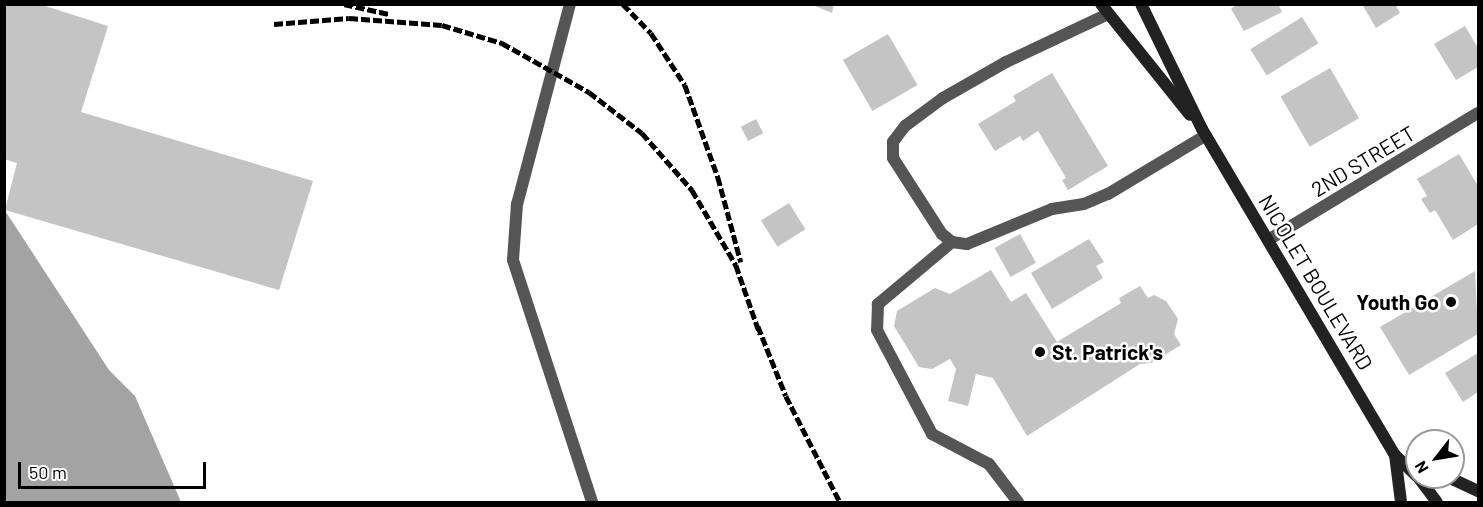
<!DOCTYPE html>
<style>
body{margin:0}
#map{position:relative;width:1483px;height:507px;overflow:hidden;background:#fff;font-family:Barlow,sans-serif}
div>[style]{position:absolute}
.water>*{inset:0;background:#a3a3a3}
.building>*{inset:0;background:#c4c4c4;transform-origin:0 0}
.lane>*{height:12px;margin:-6px;padding:0 6px;transform-origin:6px;border-radius:6px;background:#555}
.street>*{height:12px;margin:-6px;padding:0 6px;transform-origin:6px;border-radius:6px;background:#555}
.secondary>*{height:12px;margin:-6px;padding:0 6px;transform-origin:6px;border-radius:6px;background:#222}
.rail>*{height:4.5px;margin-top:-2.25px;transform-origin:0;background:repeating-linear-gradient(90deg,#000 0 9px,transparent 0 12px)}
.dots>*{width:16px;height:16px;translate:-50% -50%;box-sizing:border-box;border:3px solid #fff;border-radius:50%}
span{translate:-50% -50%;white-space:nowrap;text-align:center;line-height:1.15;-webkit-text-stroke:5px #fff;paint-order:stroke}
.street-label{font-size:21px;color:#000}
.poi-label{font-size:21px;color:#000;font-weight:700}
.right{translate:-100% -50%;text-align:right}
.left{translate:0 -50%;text-align:left}
.frame{position:absolute;inset:0;border:6px solid #000;pointer-events:none}
.north{position:absolute;left:1405px;top:429px;width:60px;height:60px;box-sizing:border-box;background:#fff;border:2px solid #999;border-radius:50%;rotate:239deg;font-size:16px;font-weight:700;line-height:24px;text-align:center;color:#000}
.north::after{content:'';display:block;margin:auto;width:21px;height:27px;background:#000;clip-path:polygon(50% 0,100% 100%,50% 72%,0 100%)}
.scale{position:absolute;left:18px;top:462px;width:188px;height:27px;box-sizing:border-box;border:3px solid #000;border-top:0;padding-left:8px;font-size:18px;line-height:21px;white-space:nowrap;color:#000;-webkit-text-stroke:4px #fff;paint-order:stroke}
</style>
<div id="map">
<div class="water">
<div style="clip-path:polygon(4px 209px,109px 370px,135px 396px,181px 502px,5px 502px)"></div>
</div>
<div class="building">
<div style="clip-path:polygon(4px 4px,39px 4px,108px 26px,81px 112px,313px 181px,279px 290px,5px 210px,17px 163px,4px 159px)"></div>
<div style="clip-path:polygon(810px 4px,834px 4px,832px 13px)"></div>
<div style="clip-path:polygon(1237px 4px,1278px 4px,1282px 12px,1244px 31px,1231px 9px)"></div>
<div style="clip-path:polygon(1362px 4px,1395px 4px,1400px 13px,1376px 28px)"></div>
<div style="left:1302px;top:17px;width:31px;height:61px;rotate:58deg"></div>
<div style="clip-path:polygon(1465px 26px,1478px 48px,1478px 67px,1456px 80px,1434px 44px)"></div>
<div style="left:888px;top:34px;width:59px;height:52px;rotate:60deg"></div>
<div style="left:1330px;top:68px;width:58px;height:57px;rotate:60deg"></div>
<div style="clip-path:polygon(1052px 73px,1108px 166px,1068px 190px,1062px 180px,1066px 178px,1038px 131px,1023px 141px,1020px 136px,995px 151px,978px 124px,1016px 101px,1013px 96px)"></div>
<div style="left:756px;top:119px;width:16px;height:17px;rotate:63deg"></div>
<div style="clip-path:polygon(1459px 154px,1478px 186px,1478px 224px,1453px 240px,1435px 210px,1430px 213px,1421px 199px,1427px 196px,1417px 179px)"></div>
<div style="left:789px;top:203px;width:31px;height:33px;rotate:58deg"></div>
<div style="left:1020px;top:234px;width:33px;height:29px;rotate:61deg"></div>
<div style="clip-path:polygon(1089px 239px,1104px 262px,1096px 266px,1103px 278px,1052px 309px,1031px 273px)"></div>
<div style="clip-path:polygon(991px 270px,1011px 302px,1026px 293px,1057px 342px,1121px 303px,1119px 298px,1140px 286px,1148px 298px,1154px 295px,1166px 301px,1178px 319px,1174px 334px,1181px 345px,1151px 363px,1140px 364px,1027px 436px,993px 378px,976px 374px,968px 406px,948px 401px,956px 369px,950px 359px,932px 369px,919px 367px,894px 326px,897px 311px,935px 288px,950px 294px)"></div>
<div style="clip-path:polygon(1475px 271px,1478px 334px,1409px 375px,1380px 327px)"></div>
<div style="clip-path:polygon(1478px 353px,1478px 392px,1463px 402px,1445px 373px)"></div>
</div>
<div class="lane">
<div style="left:570px;top:4px;width:207px;rotate:104.8deg"></div>
<div style="left:517px;top:204px;width:56px;rotate:94.1deg"></div>
<div style="left:513px;top:260px;width:255px;rotate:71.9deg"></div>
<div style="left:1108px;top:14px;width:113px;rotate:154.8deg"></div>
<div style="left:1006px;top:62px;width:73px;rotate:150.3deg"></div>
<div style="left:943px;top:98px;width:47px;rotate:143.6deg"></div>
<div style="left:905px;top:126px;width:20px;rotate:127deg"></div>
<div style="left:893px;top:142px;width:16px;rotate:90deg"></div>
<div style="left:893px;top:158px;width:90px;rotate:57.2deg"></div>
<div style="left:942px;top:234px;width:13px;rotate:39deg"></div>
<div style="left:952px;top:242px;width:15px;rotate:8deg"></div>
<div style="left:967px;top:244px;width:92px;rotate:-22.4deg"></div>
<div style="left:1052px;top:209px;width:32px;rotate:-9deg"></div>
<div style="left:1084px;top:204px;width:26px;rotate:-23deg"></div>
<div style="left:1108px;top:194px;width:114px;rotate:-31deg"></div>
<div style="left:952px;top:242px;width:97px;rotate:140deg"></div>
<div style="left:878px;top:304px;width:26px;rotate:92deg"></div>
<div style="left:877px;top:330px;width:118px;rotate:62.1deg"></div>
<div style="left:932px;top:434px;width:64px;rotate:27.8deg"></div>
<div style="left:989px;top:464px;width:48px;rotate:52.7deg"></div>
</div>
<div class="street">
<div style="left:1268px;top:240px;width:245px;rotate:-31.2deg"></div>
</div>
<div class="secondary">
<div style="left:1101px;top:4px;width:142px;rotate:51.3deg"></div>
<div style="left:1141px;top:4px;width:139px;rotate:64deg"></div>
<div style="left:1202px;top:129px;width:379px;rotate:59.4deg"></div>
<div style="left:1395px;top:455px;width:30px;rotate:44deg"></div>
<div style="left:1395px;top:455px;width:47px;rotate:82.7deg"></div>
<div style="left:1418px;top:477px;width:31px;rotate:53deg"></div>
<div style="left:1448px;top:477px;width:33px;rotate:25deg"></div>
</div>
<div class="rail">
<div style="left:344px;top:4px;width:46px;rotate:12.5deg"></div>
<div style="left:623px;top:4px;width:40px;rotate:46deg"></div>
<div style="left:651px;top:33px;width:62px;rotate:56.8deg"></div>
<div style="left:685px;top:85px;width:98px;rotate:70.3deg"></div>
<div style="left:718px;top:177px;width:88px;rotate:74.9deg"></div>
<div style="left:274px;top:24px;width:75px;rotate:-4.6deg"></div>
<div style="left:349px;top:18px;width:93px;rotate:4.3deg"></div>
<div style="left:442px;top:25px;width:63px;rotate:16.7deg"></div>
<div style="left:502px;top:43px;width:100px;rotate:29.4deg"></div>
<div style="left:589px;top:92px;width:67px;rotate:37.7deg"></div>
<div style="left:642px;top:133px;width:76px;rotate:48.7deg"></div>
<div style="left:692px;top:190px;width:87px;rotate:59.6deg"></div>
<div style="left:736px;top:265px;width:73px;rotate:70.8deg"></div>
<div style="left:758px;top:326px;width:75px;rotate:68.2deg"></div>
<div style="left:786px;top:396px;width:119px;rotate:63deg"></div>
</div>
<div class="dots">
<div style="left:1451px;top:302px;background:#000"></div>
<div style="left:1040px;top:352px;background:#000"></div>
</div>
<div class="street-label">
<span style="left:1363px;top:161px;rotate:-31deg">2ND STREET</span>
<span style="left:1316px;top:282px;rotate:59deg">NICOLET BOULEVARD</span>
</div>
<div class="poi-label">
<span class="right" style="left:1439px;top:302px">Youth Go</span>
<span class="left" style="left:1052px;top:352px">St. Patrick's</span>
</div>
<div class="frame"></div>
<div class="north">N</div>
<div class="scale">50 m</div>
</div>
